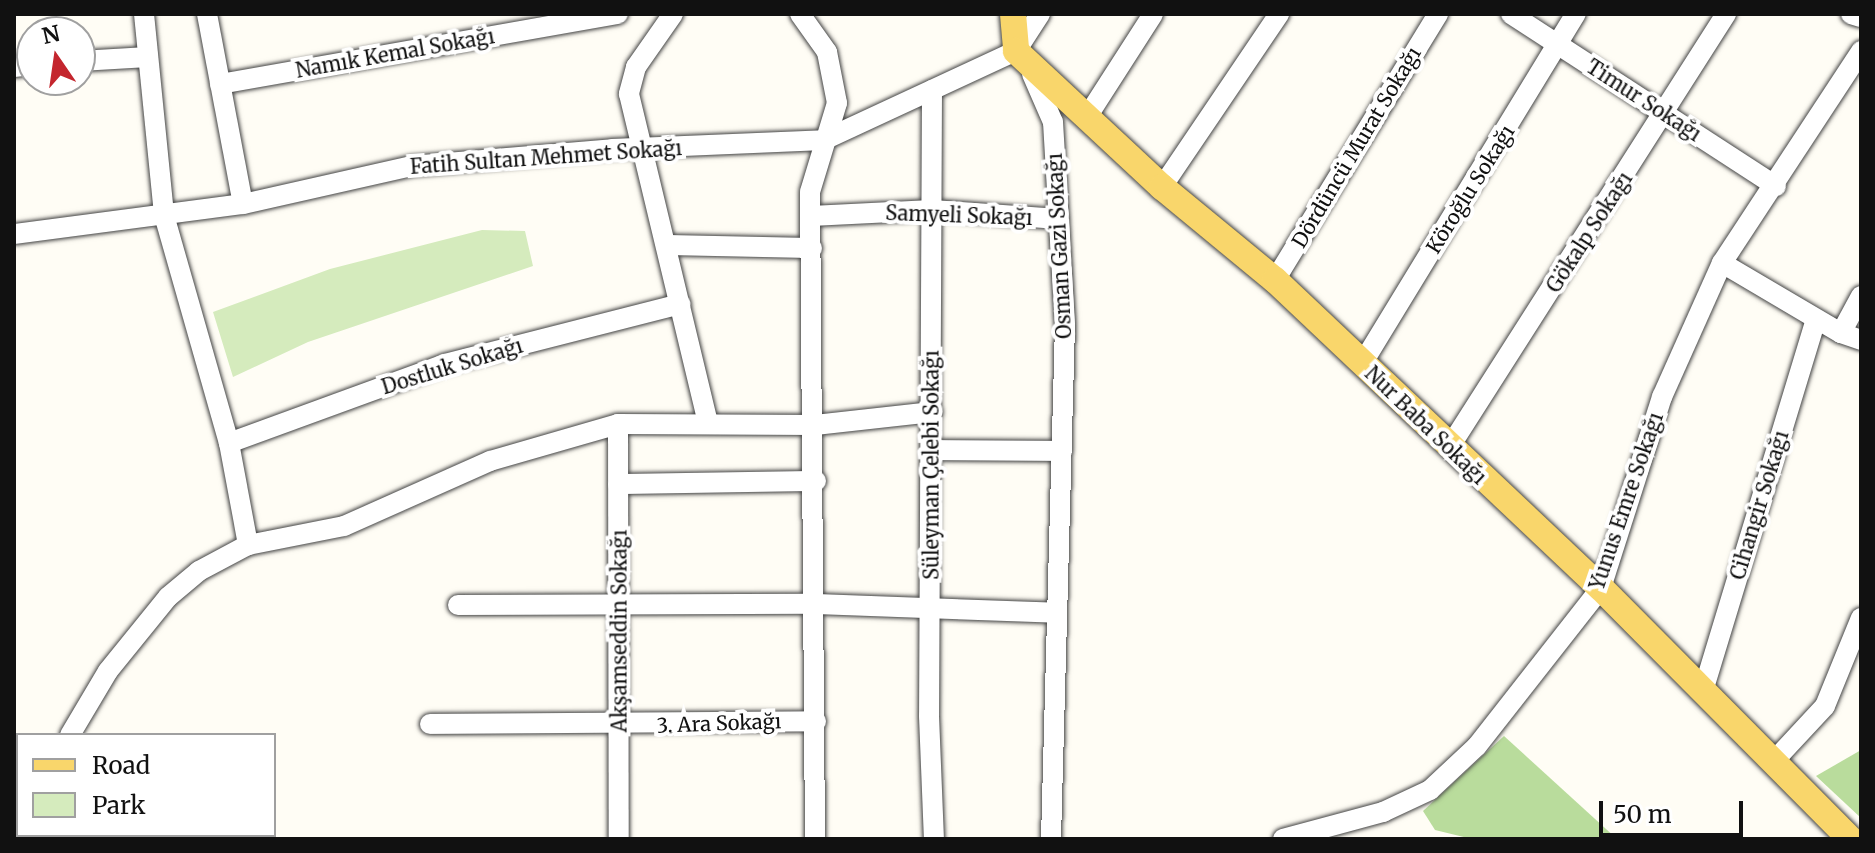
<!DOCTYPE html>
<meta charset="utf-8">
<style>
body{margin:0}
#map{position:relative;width:1875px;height:853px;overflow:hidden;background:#fffdf5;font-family:Merriweather,serif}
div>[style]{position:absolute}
.green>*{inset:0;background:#d5ebbd}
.forest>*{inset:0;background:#b9dc9c}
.roads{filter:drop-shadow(0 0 2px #444) drop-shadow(0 0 2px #444)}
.minor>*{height:20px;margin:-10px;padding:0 10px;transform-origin:10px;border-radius:10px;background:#fff}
.major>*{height:26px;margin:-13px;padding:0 13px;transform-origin:13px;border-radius:13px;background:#f9d66b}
span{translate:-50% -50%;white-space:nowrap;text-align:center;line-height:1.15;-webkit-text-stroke:8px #fff;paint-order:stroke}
.street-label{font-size:20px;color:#111}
.frame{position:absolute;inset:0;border:16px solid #111;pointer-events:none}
.legend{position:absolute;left:16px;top:733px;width:260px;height:104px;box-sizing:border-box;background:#fff;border:2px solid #a0a0a0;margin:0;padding:10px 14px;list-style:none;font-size:24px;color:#111}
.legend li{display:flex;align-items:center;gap:16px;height:40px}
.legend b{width:40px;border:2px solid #a0a0a0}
.north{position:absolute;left:16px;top:16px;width:80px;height:80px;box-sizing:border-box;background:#fff;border:2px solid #a0a0a0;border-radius:50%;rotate:347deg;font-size:22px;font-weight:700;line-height:32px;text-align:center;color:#111}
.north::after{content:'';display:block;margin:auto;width:28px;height:36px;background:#c4262e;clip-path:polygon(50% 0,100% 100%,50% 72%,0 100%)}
.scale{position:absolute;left:1599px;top:801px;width:144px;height:36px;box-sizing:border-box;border:4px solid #111;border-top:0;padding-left:10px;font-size:24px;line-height:28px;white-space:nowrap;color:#111;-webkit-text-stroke:6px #fff;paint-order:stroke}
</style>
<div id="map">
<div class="green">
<div style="clip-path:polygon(482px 230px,525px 231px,533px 266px,308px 342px,233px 377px,213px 312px,330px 269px)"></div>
</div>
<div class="forest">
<div style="clip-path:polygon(1504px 736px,1617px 839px,1472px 839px,1435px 830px,1423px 811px)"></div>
<div style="clip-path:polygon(1861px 750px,1861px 818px,1816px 776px)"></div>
</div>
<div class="roads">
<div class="minor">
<div style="left:144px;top:14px;width:202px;rotate:84.3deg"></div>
<div style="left:164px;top:215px;width:237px;rotate:74.1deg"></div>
<div style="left:229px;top:443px;width:104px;rotate:79.4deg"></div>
<div style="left:207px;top:14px;width:193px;rotate:79.3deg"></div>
<div style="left:673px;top:14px;width:65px;rotate:124.9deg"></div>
<div style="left:636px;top:67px;width:28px;rotate:105deg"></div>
<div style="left:629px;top:94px;width:339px;rotate:76.5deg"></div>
<div style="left:800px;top:14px;width:47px;rotate:54.6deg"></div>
<div style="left:827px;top:52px;width:52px;rotate:78.9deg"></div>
<div style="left:837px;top:103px;width:93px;rotate:106.9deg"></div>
<div style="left:810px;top:192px;width:647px;rotate:89.56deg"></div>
<div style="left:1511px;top:14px;width:316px;rotate:33deg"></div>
<div style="left:1851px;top:14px;width:10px;rotate:17deg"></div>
<div style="left:1016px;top:51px;width:44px;rotate:-57deg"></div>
<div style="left:80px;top:61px;width:68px;rotate:-3.4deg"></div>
<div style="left:14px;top:67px;width:18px;rotate:-6deg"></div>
<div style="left:1032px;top:74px;width:52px;rotate:66.4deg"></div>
<div style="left:1053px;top:122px;width:203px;rotate:86.6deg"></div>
<div style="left:1065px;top:325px;width:514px;rotate:91.56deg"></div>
<div style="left:220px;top:84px;width:404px;rotate:-10deg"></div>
<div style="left:932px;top:90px;width:626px;rotate:90.27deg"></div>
<div style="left:929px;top:716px;width:123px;rotate:87.7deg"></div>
<div style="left:1087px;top:117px;width:122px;rotate:-57.3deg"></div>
<div style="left:1162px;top:187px;width:209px;rotate:-55.9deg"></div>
<div style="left:811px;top:216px;width:121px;rotate:-2.8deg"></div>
<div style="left:932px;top:210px;width:127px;rotate:4.1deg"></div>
<div style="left:14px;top:234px;width:231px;rotate:-7.5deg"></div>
<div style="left:243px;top:204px;width:172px;rotate:-12.7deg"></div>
<div style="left:411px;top:166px;width:202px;rotate:-4.8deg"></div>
<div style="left:612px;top:149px;width:212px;rotate:-2.4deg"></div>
<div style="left:824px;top:140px;width:212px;rotate:-24.9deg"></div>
<div style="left:666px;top:245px;width:146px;rotate:1.2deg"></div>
<div style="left:1722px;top:263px;width:138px;rotate:30.5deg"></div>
<div style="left:1841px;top:333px;width:21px;rotate:19deg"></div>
<div style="left:1275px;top:280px;width:312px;rotate:-58.5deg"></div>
<div style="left:1841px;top:333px;width:42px;rotate:-61.6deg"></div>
<div style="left:1362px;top:364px;width:410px;rotate:-58.6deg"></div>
<div style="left:618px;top:424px;width:415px;rotate:89.9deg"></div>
<div style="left:229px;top:443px;width:230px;rotate:-20.1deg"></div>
<div style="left:445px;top:364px;width:243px;rotate:-14.3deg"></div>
<div style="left:1449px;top:448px;width:515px;rotate:-57.45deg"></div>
<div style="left:931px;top:450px;width:131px;rotate:0.4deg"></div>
<div style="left:618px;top:484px;width:198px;rotate:-0.9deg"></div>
<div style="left:458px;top:605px;width:358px;rotate:-0.2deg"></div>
<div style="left:816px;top:604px;width:241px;rotate:2.1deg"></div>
<div style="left:1703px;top:691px;width:388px;rotate:-73.1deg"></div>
<div style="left:430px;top:724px;width:386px;rotate:-0.4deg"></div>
<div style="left:70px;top:735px;width:74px;rotate:-59.3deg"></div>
<div style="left:108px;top:671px;width:95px;rotate:-51deg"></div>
<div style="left:168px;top:597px;width:40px;rotate:-40deg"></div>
<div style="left:199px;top:571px;width:55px;rotate:-28deg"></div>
<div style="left:248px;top:545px;width:98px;rotate:-11.2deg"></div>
<div style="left:344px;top:526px;width:160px;rotate:-24deg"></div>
<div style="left:490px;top:461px;width:133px;rotate:-16.1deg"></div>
<div style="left:618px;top:424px;width:197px;rotate:0.3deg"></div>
<div style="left:815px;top:425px;width:118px;rotate:-6.3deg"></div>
<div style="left:1773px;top:762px;width:76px;rotate:-47.1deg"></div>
<div style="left:1825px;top:706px;width:95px;rotate:-67.8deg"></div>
<div style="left:48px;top:839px;width:4px;rotate:-76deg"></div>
<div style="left:1283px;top:839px;width:104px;rotate:-15.1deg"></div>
<div style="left:1383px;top:812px;width:52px;rotate:-25.1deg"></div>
<div style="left:1430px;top:790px;width:64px;rotate:-43.1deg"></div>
<div style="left:1477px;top:746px;width:201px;rotate:-51.9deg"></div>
<div style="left:1601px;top:588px;width:201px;rotate:-72.3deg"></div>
<div style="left:1662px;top:397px;width:147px;rotate:-65.9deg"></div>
<div style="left:1722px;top:263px;width:254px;rotate:-56.7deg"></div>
</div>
<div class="major">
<div style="left:1013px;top:14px;width:37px;rotate:85deg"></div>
<div style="left:1016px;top:51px;width:200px;rotate:43deg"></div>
<div style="left:1162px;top:187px;width:146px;rotate:39.5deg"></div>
<div style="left:1275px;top:280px;width:448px;rotate:43.4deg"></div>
<div style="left:1601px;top:588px;width:354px;rotate:45.2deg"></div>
</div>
</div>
<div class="street-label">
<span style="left:395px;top:53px;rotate:-10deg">Namık Kemal Sokağı</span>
<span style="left:1644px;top:100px;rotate:33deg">Timur Sokağı</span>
<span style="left:1356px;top:147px;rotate:-59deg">Dördüncü Murat Sokağı</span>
<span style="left:546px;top:157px;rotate:-4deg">Fatih Sultan Mehmet Sokağı</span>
<span style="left:1470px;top:189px;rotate:-58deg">Köroğlu Sokağı</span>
<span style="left:959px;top:215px;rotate:2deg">Samyeli Sokağı</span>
<span style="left:1589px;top:232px;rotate:-57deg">Gökalp Sokağı</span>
<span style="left:1059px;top:246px;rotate:-93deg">Osman Gazi Sokağı</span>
<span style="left:452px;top:366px;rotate:-17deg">Dostluk Sokağı</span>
<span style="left:1426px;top:425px;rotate:44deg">Nur Baba Sokağı</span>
<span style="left:931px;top:465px;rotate:-90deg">Süleyman Çelebi Sokağı</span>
<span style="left:1626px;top:501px;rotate:-71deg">Yunus Emre Sokağı</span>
<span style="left:1759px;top:505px;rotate:-73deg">Cihangir Sokağı</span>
<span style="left:619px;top:631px;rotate:-90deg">Akşamseddin Sokağı</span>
<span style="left:719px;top:723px;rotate:-2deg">3. Ara Sokağı</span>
</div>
<div class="frame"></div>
<ul class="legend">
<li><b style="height:10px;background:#f9d66b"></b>Road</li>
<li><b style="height:22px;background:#d5ebbd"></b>Park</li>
</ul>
<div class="north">N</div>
<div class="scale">50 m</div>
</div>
